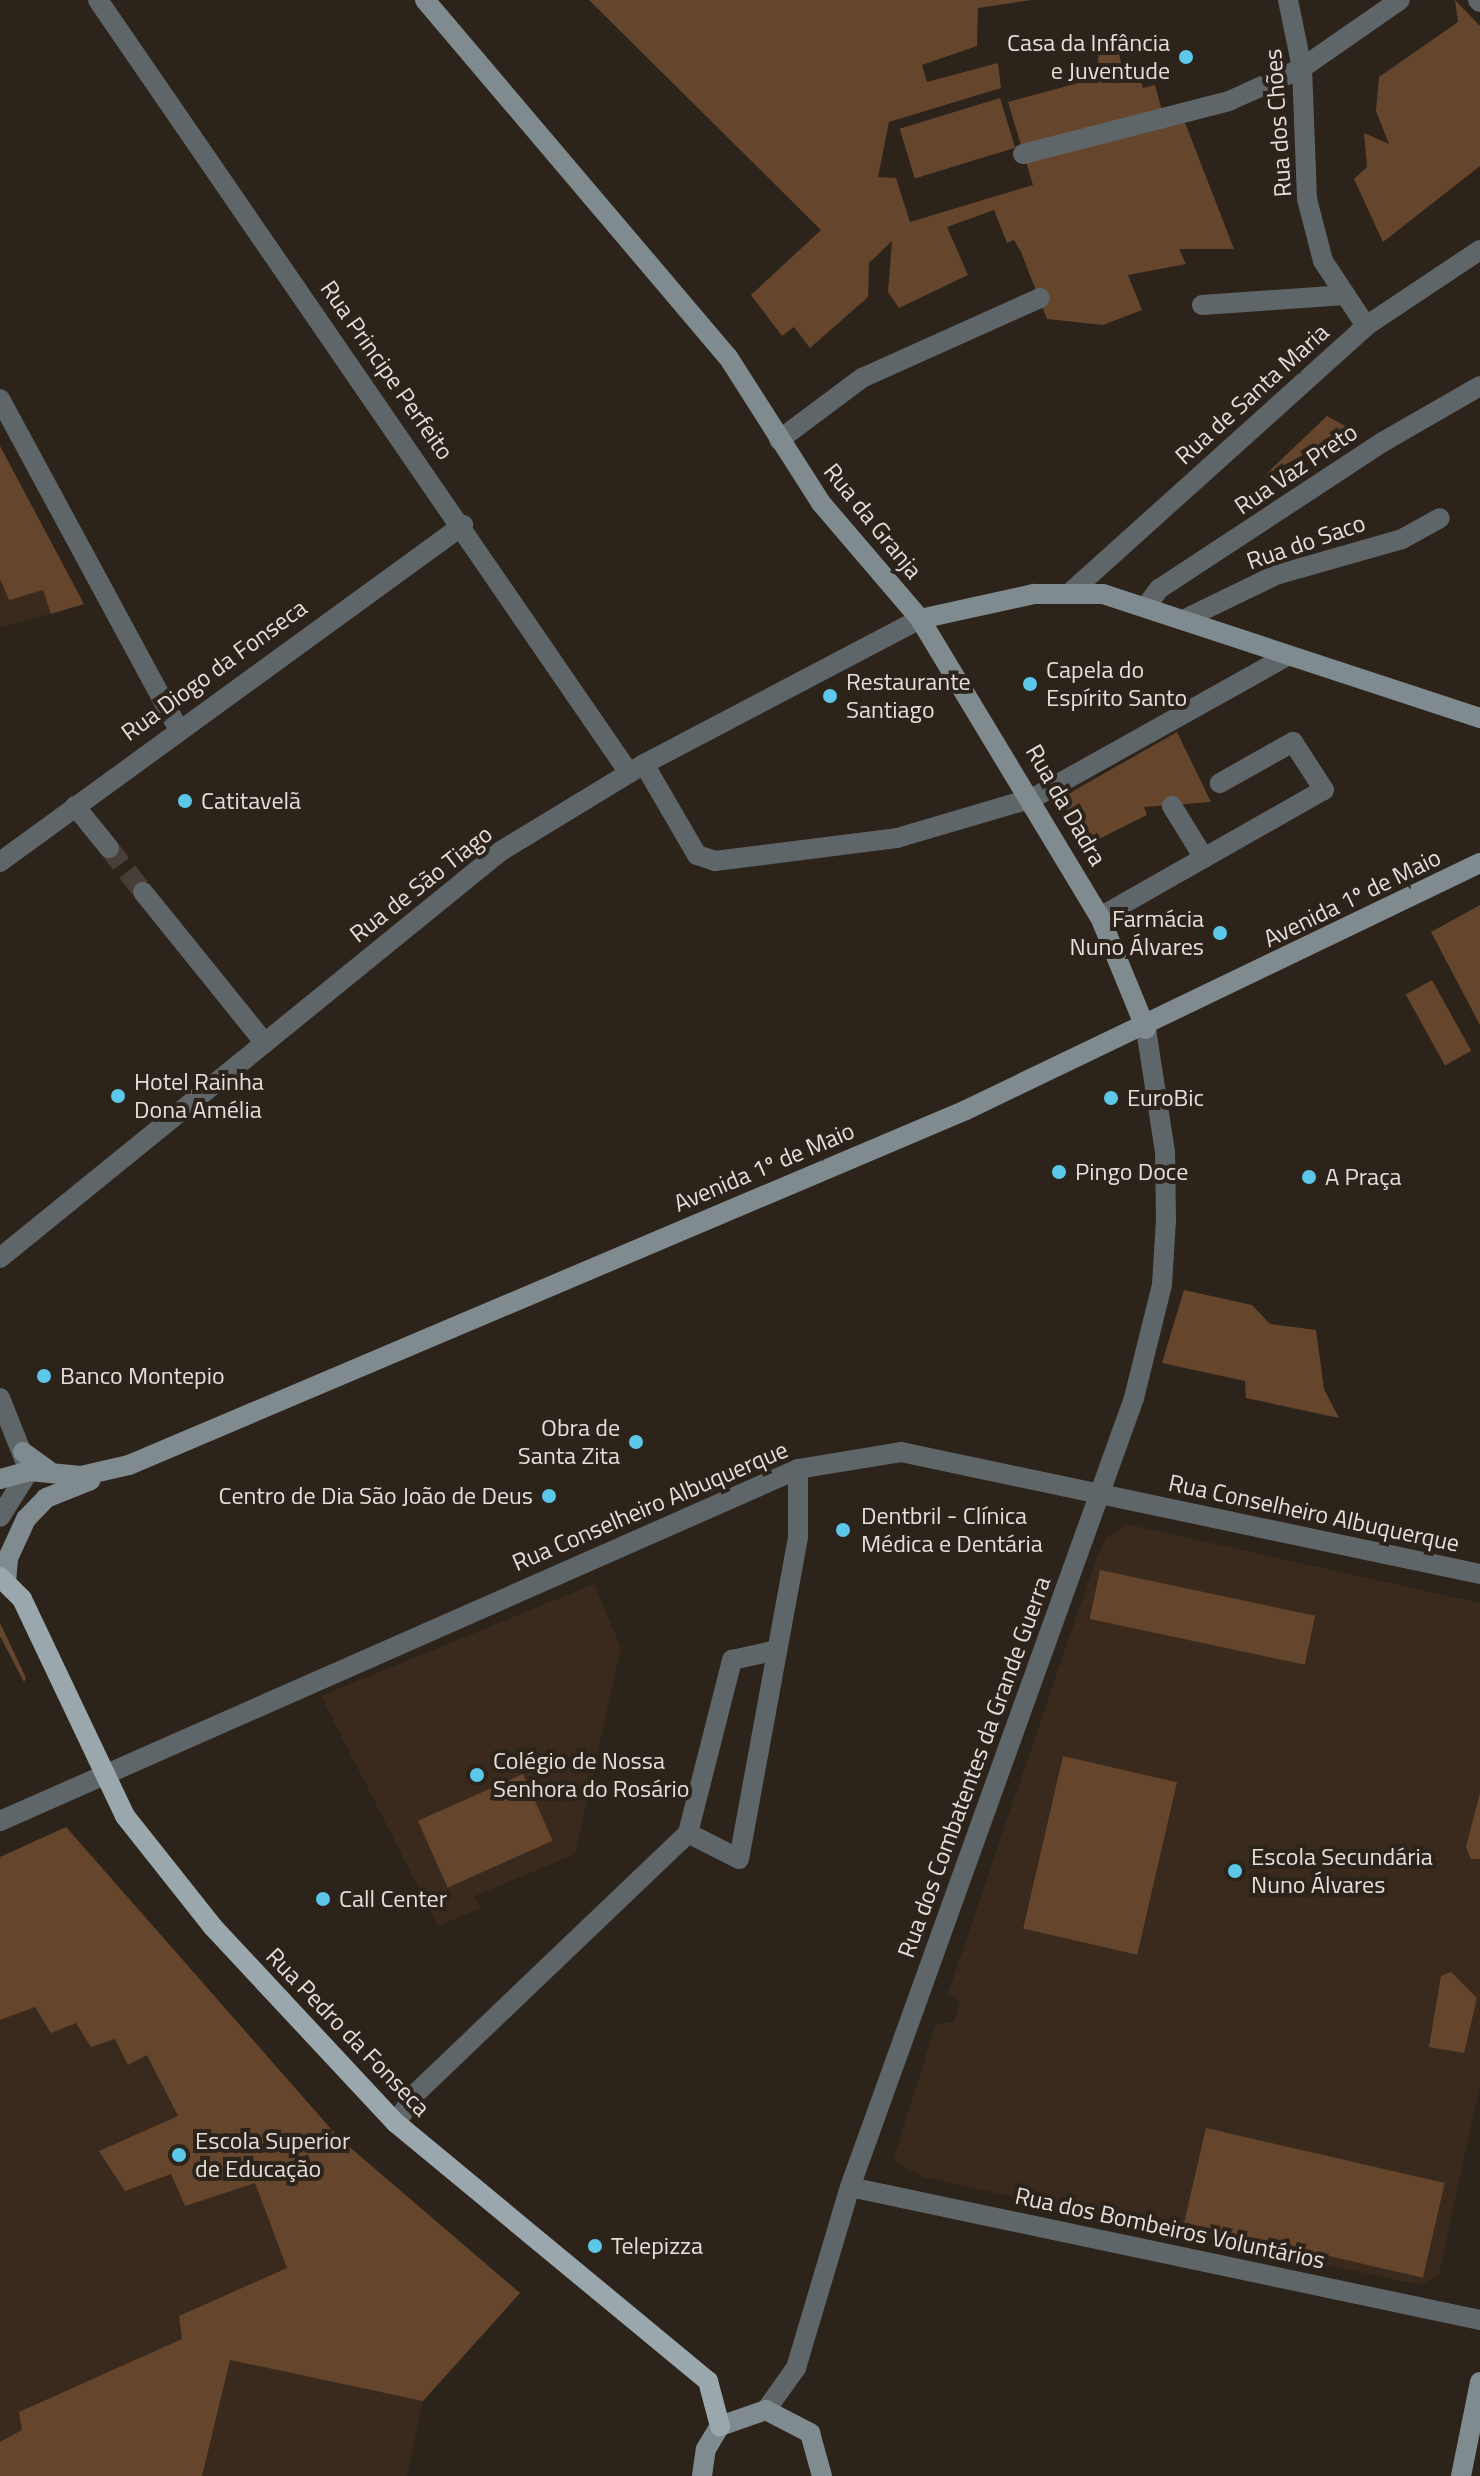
<!DOCTYPE html>
<meta charset="utf-8">
<style>
body{margin:0}
#map{position:relative;width:1480px;height:2476px;overflow:hidden;background:#2c231b;font-family:"Titillium Web",sans-serif}
div>[style]{position:absolute}
.built>*{inset:0;background:#392a1d}
.green>*{inset:0;background:#65462c;transform-origin:0 0}
.minor-tunnel>*{height:20px;margin-top:-10px;transform-origin:0;background:repeating-linear-gradient(90deg,#483f38 0 20px,transparent 0 30px)}
.minor>*{height:20px;margin:-10px;padding:0 10px;transform-origin:10px;border-radius:10px;background:#5f6669}
.secondary>*{height:20px;margin:-10px;padding:0 10px;transform-origin:10px;border-radius:10px;background:#808b8f}
.primary>*{height:20px;margin:-10px;padding:0 10px;transform-origin:10px;border-radius:10px;background:#9aa8ad}
.dots>*{width:22px;height:22px;translate:-50% -50%;box-sizing:border-box;border:4px solid #2c231b;border-radius:50%}
span{translate:-50% -50%;white-space:nowrap;text-align:center;line-height:1.15;-webkit-text-stroke:8px #2c231b;paint-order:stroke}
.poi-label{font-size:24px;color:#e5ded9}
.right{translate:-100% -50%;text-align:right}
.left{translate:0 -50%;text-align:left}
.street-label{font-size:24px;color:#e5ded9}
</style>
<div id="map">
<div class="built">
<div style="clip-path:polygon(0 446px,84px 604px,0 628px)"></div>
<div style="clip-path:polygon(1126px 1524px,1480px 1603px,1480px 2085px,1439px 2274px,1420px 2285px,923px 2177px,893px 2160px,936px 2024px,954px 2022px,960px 2001px,948px 1993px,1096px 1559px,1106px 1538px)"></div>
<div style="clip-path:polygon(594px 1584px,621px 1648px,575px 1854px,475px 1896px,480px 1908px,438px 1926px,321px 1696px)"></div>
<div style="clip-path:polygon(66px 1827px,339px 2138px,520px 2293px,423px 2401px,407px 2476px,0 2476px,0 1857px)"></div>
</div>
<div class="green">
<div style="clip-path:polygon(589px 0,1032px 0,978px 8px,977px 46px,922px 65px,927px 82px,998px 63px,1001px 88px,889px 122px,878px 177px,896px 178px,910px 222px,1033px 185px,1008px 102px,1097px 78px,1099px 45px,1116px 41px,1123px 71px,1138px 68px,1143px 88px,1155px 85px,1164px 118px,1184px 120px,1234px 249px,1179px 249px,1186px 264px,1128px 275px,1142px 310px,1103px 325px,1047px 319px,1021px 252px,1014px 240px,1007px 243px,994px 210px,947px 227px,968px 275px,899px 308px,888px 292px,892px 241px,869px 263px,868px 297px,810px 348px,794px 327px,782px 336px,751px 295px,821px 230px)"></div>
<div style="clip-path:polygon(1455px 0,1480px 26px,1480px 166px,1383px 242px,1354px 179px,1367px 167px,1364px 133px,1389px 144px,1376px 111px,1379px 77px,1458px 22px)"></div>
<div style="left:1000px;top:98px;width:52px;height:105px;rotate:73deg"></div>
<div style="clip-path:polygon(1327px 416px,1351px 429px,1264px 476px)"></div>
<div style="clip-path:polygon(0 446px,84px 604px,51px 614px,43px 590px,9px 600px,0 579px)"></div>
<div style="clip-path:polygon(1177px 732px,1211px 802px,1144px 807px,1147px 815px,1085px 846px,1061px 798px)"></div>
<div style="clip-path:polygon(1480px 905px,1480px 1025px,1431px 932px)"></div>
<div style="left:1432px;top:980px;width:81px;height:30px;rotate:61deg"></div>
<div style="clip-path:polygon(1184px 1290px,1252px 1305px,1270px 1324px,1316px 1330px,1324px 1389px,1339px 1418px,1246px 1398px,1245px 1381px,1162px 1363px)"></div>
<div style="left:1100px;top:1570px;width:220px;height:50px;rotate:12deg"></div>
<div style="clip-path:polygon(0 1623px,26px 1678px,24px 1682px,0 1636px)"></div>
<div style="left:1063px;top:1756px;width:117px;height:177px;rotate:13deg"></div>
<div style="left:523px;top:1774px;width:73px;height:115px;rotate:66deg"></div>
<div style="clip-path:polygon(1480px 1793px,1480px 1859px,1471px 1859px,1466px 1847px)"></div>
<div style="clip-path:polygon(66px 1827px,339px 2138px,520px 2293px,423px 2401px,230px 2360px,202px 2476px,0 2476px,0 2442px,22px 2430px,19px 2412px,182px 2339px,179px 2316px,287px 2268px,255px 2183px,185px 2206px,171px 2174px,125px 2191px,99px 2151px,178px 2116px,147px 2055px,128px 2065px,115px 2039px,91px 2047px,76px 2023px,51px 2033px,35px 2007px,0 2020px,0 1857px)"></div>
<div style="clip-path:polygon(1451px 1972px,1477px 1998px,1464px 2053px,1429px 2047px,1441px 1976px)"></div>
<div style="left:1206px;top:2128px;width:245px;height:97px;rotate:13deg"></div>
</div>
<div class="minor-tunnel">
<div style="left:109px;top:848px;width:56px;rotate:52.3deg"></div>
</div>
<div class="minor">
<div style="left:98px;top:0;width:938px;rotate:55.51deg"></div>
<div style="left:1288px;top:0;width:69px;rotate:78.4deg"></div>
<div style="left:1302px;top:68px;width:131px;rotate:87.8deg"></div>
<div style="left:1307px;top:199px;width:64px;rotate:75.5deg"></div>
<div style="left:1323px;top:261px;width:78px;rotate:56.5deg"></div>
<div style="left:1478px;top:0;width:3px;rotate:45deg"></div>
<div style="left:1023px;top:154px;width:213px;rotate:-14.4deg"></div>
<div style="left:1229px;top:101px;width:80px;rotate:-24.3deg"></div>
<div style="left:1302px;top:68px;width:119px;rotate:-34.8deg"></div>
<div style="left:1202px;top:305px;width:144px;rotate:-4deg"></div>
<div style="left:0;top:399px;width:372px;rotate:61.6deg"></div>
<div style="left:779px;top:440px;width:104px;rotate:-36.8deg"></div>
<div style="left:862px;top:378px;width:195px;rotate:-24.2deg"></div>
<div style="left:1072px;top:591px;width:396px;rotate:-42deg"></div>
<div style="left:1366px;top:326px;width:137px;rotate:-33.7deg"></div>
<div style="left:1148px;top:604px;width:19px;rotate:-54deg"></div>
<div style="left:1159px;top:589px;width:266px;rotate:-33.3deg"></div>
<div style="left:1381px;top:443px;width:114px;rotate:-29.9deg"></div>
<div style="left:1189px;top:617px;width:97px;rotate:-25.8deg"></div>
<div style="left:1276px;top:575px;width:131px;rotate:-15.9deg"></div>
<div style="left:1402px;top:539px;width:43px;rotate:-28.9deg"></div>
<div style="left:644px;top:764px;width:105px;rotate:59.8deg"></div>
<div style="left:697px;top:855px;width:19px;rotate:18deg"></div>
<div style="left:715px;top:861px;width:183px;rotate:-7.2deg"></div>
<div style="left:897px;top:838px;width:142px;rotate:-16.4deg"></div>
<div style="left:1033px;top:798px;width:289px;rotate:-29.2deg"></div>
<div style="left:75px;top:806px;width:54px;rotate:51deg"></div>
<div style="left:1172px;top:806px;width:61px;rotate:58.4deg"></div>
<div style="left:0;top:862px;width:573px;rotate:-36.05deg"></div>
<div style="left:143px;top:892px;width:194px;rotate:51.1deg"></div>
<div style="left:1100px;top:917px;width:257px;rotate:-29.6deg"></div>
<div style="left:1324px;top:790px;width:57px;rotate:-122.9deg"></div>
<div style="left:1293px;top:742px;width:84px;rotate:150.7deg"></div>
<div style="left:0;top:1258px;width:645px;rotate:-39.09deg"></div>
<div style="left:501px;top:851px;width:167px;rotate:-31.3deg"></div>
<div style="left:644px;top:764px;width:312px;rotate:-27.7deg"></div>
<div style="left:0;top:1398px;width:79px;rotate:68.3deg"></div>
<div style="left:29px;top:1471px;width:54px;rotate:122.2deg"></div>
<div style="left:0;top:1821px;width:872px;rotate:-23.8deg"></div>
<div style="left:798px;top:1469px;width:104px;rotate:-9.4deg"></div>
<div style="left:901px;top:1452px;width:592px;rotate:11.9deg"></div>
<div style="left:688px;top:1833px;width:179px;rotate:-75.7deg"></div>
<div style="left:732px;top:1660px;width:46px;rotate:-12.5deg"></div>
<div style="left:396px;top:2123px;width:33px;rotate:-57deg"></div>
<div style="left:414px;top:2095px;width:379px;rotate:-43.7deg"></div>
<div style="left:688px;top:1833px;width:57px;rotate:27deg"></div>
<div style="left:739px;top:1859px;width:328px;rotate:-79.6deg"></div>
<div style="left:798px;top:1536px;width:67px;rotate:-90deg"></div>
<div style="left:850px;top:2187px;width:644px;rotate:11.92deg"></div>
<div style="left:766px;top:2410px;width:52px;rotate:-54.5deg"></div>
<div style="left:796px;top:2368px;width:189px;rotate:-73.4deg"></div>
<div style="left:850px;top:2187px;width:839px;rotate:-70.2deg"></div>
<div style="left:1134px;top:1398px;width:116px;rotate:-76.1deg"></div>
<div style="left:1162px;top:1285px;width:65px;rotate:-86.5deg"></div>
<div style="left:1166px;top:1220px;width:68px;rotate:-90.8deg"></div>
<div style="left:1165px;top:1152px;width:124px;rotate:-98.8deg"></div>
</div>
<div class="secondary">
<div style="left:425px;top:0;width:468px;rotate:49.7deg"></div>
<div style="left:728px;top:357px;width:173px;rotate:57.5deg"></div>
<div style="left:821px;top:503px;width:153px;rotate:49.5deg"></div>
<div style="left:920px;top:619px;width:348px;rotate:58.9deg"></div>
<div style="left:1100px;top:917px;width:121px;rotate:67.7deg"></div>
<div style="left:920px;top:619px;width:117px;rotate:-12.4deg"></div>
<div style="left:1034px;top:594px;width:69px"></div>
<div style="left:1103px;top:594px;width:397px;rotate:18.2deg"></div>
<div style="left:23px;top:1452px;width:32px;rotate:36deg"></div>
<div style="left:0;top:1479px;width:30px;rotate:-15deg"></div>
<div style="left:29px;top:1471px;width:52px;rotate:5.5deg"></div>
<div style="left:81px;top:1476px;width:49px;rotate:-12.9deg"></div>
<div style="left:129px;top:1465px;width:909px;rotate:-22.98deg"></div>
<div style="left:966px;top:1110px;width:570px;rotate:-25.67deg"></div>
<div style="left:6px;top:1582px;width:24px;rotate:-85deg"></div>
<div style="left:8px;top:1558px;width:43px;rotate:-65.2deg"></div>
<div style="left:26px;top:1519px;width:29px;rotate:-46deg"></div>
<div style="left:46px;top:1498px;width:48px;rotate:-21.8deg"></div>
<div style="left:702px;top:2476px;width:27px;rotate:-82deg"></div>
<div style="left:706px;top:2449px;width:27px;rotate:-59deg"></div>
<div style="left:720px;top:2426px;width:49px;rotate:-19.2deg"></div>
<div style="left:766px;top:2410px;width:50px;rotate:27.6deg"></div>
<div style="left:810px;top:2433px;width:45px;rotate:74.4deg"></div>
<div style="left:1461px;top:2476px;width:96px;rotate:-78.6deg"></div>
</div>
<div class="primary">
<div style="left:0;top:1577px;width:31px;rotate:45deg"></div>
<div style="left:22px;top:1599px;width:240px;rotate:64.6deg"></div>
<div style="left:125px;top:1816px;width:142px;rotate:51.6deg"></div>
<div style="left:213px;top:1927px;width:268px;rotate:47deg"></div>
<div style="left:396px;top:2123px;width:405px;rotate:39.6deg"></div>
<div style="left:708px;top:2381px;width:47px;rotate:75.1deg"></div>
</div>
<div class="dots">
<div style="left:1186px;top:57px;background:#5cc7e8"></div>
<div style="left:1030px;top:684px;background:#5cc7e8"></div>
<div style="left:830px;top:696px;background:#5cc7e8"></div>
<div style="left:185px;top:801px;background:#5cc7e8"></div>
<div style="left:1220px;top:933px;background:#5cc7e8"></div>
<div style="left:118px;top:1096px;background:#5cc7e8"></div>
<div style="left:1111px;top:1098px;background:#5cc7e8"></div>
<div style="left:1059px;top:1172px;background:#5cc7e8"></div>
<div style="left:1309px;top:1177px;background:#5cc7e8"></div>
<div style="left:44px;top:1376px;background:#5cc7e8"></div>
<div style="left:636px;top:1442px;background:#5cc7e8"></div>
<div style="left:549px;top:1496px;background:#5cc7e8"></div>
<div style="left:843px;top:1530px;background:#5cc7e8"></div>
<div style="left:477px;top:1775px;background:#5cc7e8"></div>
<div style="left:1235px;top:1871px;background:#5cc7e8"></div>
<div style="left:323px;top:1899px;background:#5cc7e8"></div>
<div style="left:179px;top:2155px;background:#5cc7e8"></div>
<div style="left:595px;top:2246px;background:#5cc7e8"></div>
</div>
<div class="poi-label">
<span class="right" style="left:1170px;top:57px">Casa da Infância<br>e Juventude</span>
<span class="left" style="left:1046px;top:684px">Capela do<br>Espírito Santo</span>
<span class="left" style="left:846px;top:696px">Restaurante<br>Santiago</span>
<span class="left" style="left:201px;top:801px">Catitavelã</span>
<span class="right" style="left:1204px;top:933px">Farmácia<br>Nuno Álvares</span>
<span class="left" style="left:134px;top:1096px">Hotel Rainha<br>Dona Amélia</span>
<span class="left" style="left:1127px;top:1098px">EuroBic</span>
<span class="left" style="left:1075px;top:1172px">Pingo Doce</span>
<span class="left" style="left:1325px;top:1177px">A Praça</span>
<span class="left" style="left:60px;top:1376px">Banco Montepio</span>
<span class="right" style="left:620px;top:1442px">Obra de<br>Santa Zita</span>
<span class="right" style="left:533px;top:1496px">Centro de Dia São João de Deus</span>
<span class="left" style="left:861px;top:1530px">Dentbril - Clínica<br>Médica e Dentária</span>
<span class="left" style="left:493px;top:1775px">Colégio de Nossa<br>Senhora do Rosário</span>
<span class="left" style="left:1251px;top:1871px">Escola Secundária<br>Nuno Álvares</span>
<span class="left" style="left:339px;top:1899px">Call Center</span>
<span class="left" style="left:195px;top:2155px">Escola Superior<br>de Educação</span>
<span class="left" style="left:611px;top:2246px">Telepizza</span>
</div>
<div class="street-label">
<span style="left:1278px;top:123px;rotate:-94deg">Rua dos Chões</span>
<span style="left:387px;top:370px;rotate:55deg">Rua Principe Perfeito</span>
<span style="left:1252px;top:394px;rotate:-42deg">Rua de Santa Maria</span>
<span style="left:1296px;top:469px;rotate:-34deg">Rua Vaz Preto</span>
<span style="left:873px;top:521px;rotate:51deg">Rua da Granja</span>
<span style="left:1306px;top:542px;rotate:-19deg">Rua do Saco</span>
<span style="left:214px;top:670px;rotate:-36deg">Rua Diogo da Fonseca</span>
<span style="left:1066px;top:805px;rotate:60deg">Rua da Dadra</span>
<span style="left:421px;top:884px;rotate:-38deg">Rua de São Tiago</span>
<span style="left:1352px;top:898px;rotate:-26deg">Avenida 1º de Maio</span>
<span style="left:764px;top:1167px;rotate:-23deg">Avenida 1º de Maio</span>
<span style="left:650px;top:1506px;rotate:-23deg">Rua Conselheiro Albuquerque</span>
<span style="left:1314px;top:1513px;rotate:12deg">Rua Conselheiro Albuquerque</span>
<span style="left:974px;top:1767px;rotate:-70deg">Rua dos Combatentes da Grande Guerra</span>
<span style="left:348px;top:2032px;rotate:46deg">Rua Pedro da Fonseca</span>
<span style="left:1170px;top:2228px;rotate:12deg">Rua dos Bombeiros Voluntários</span>
</div>
</div>
